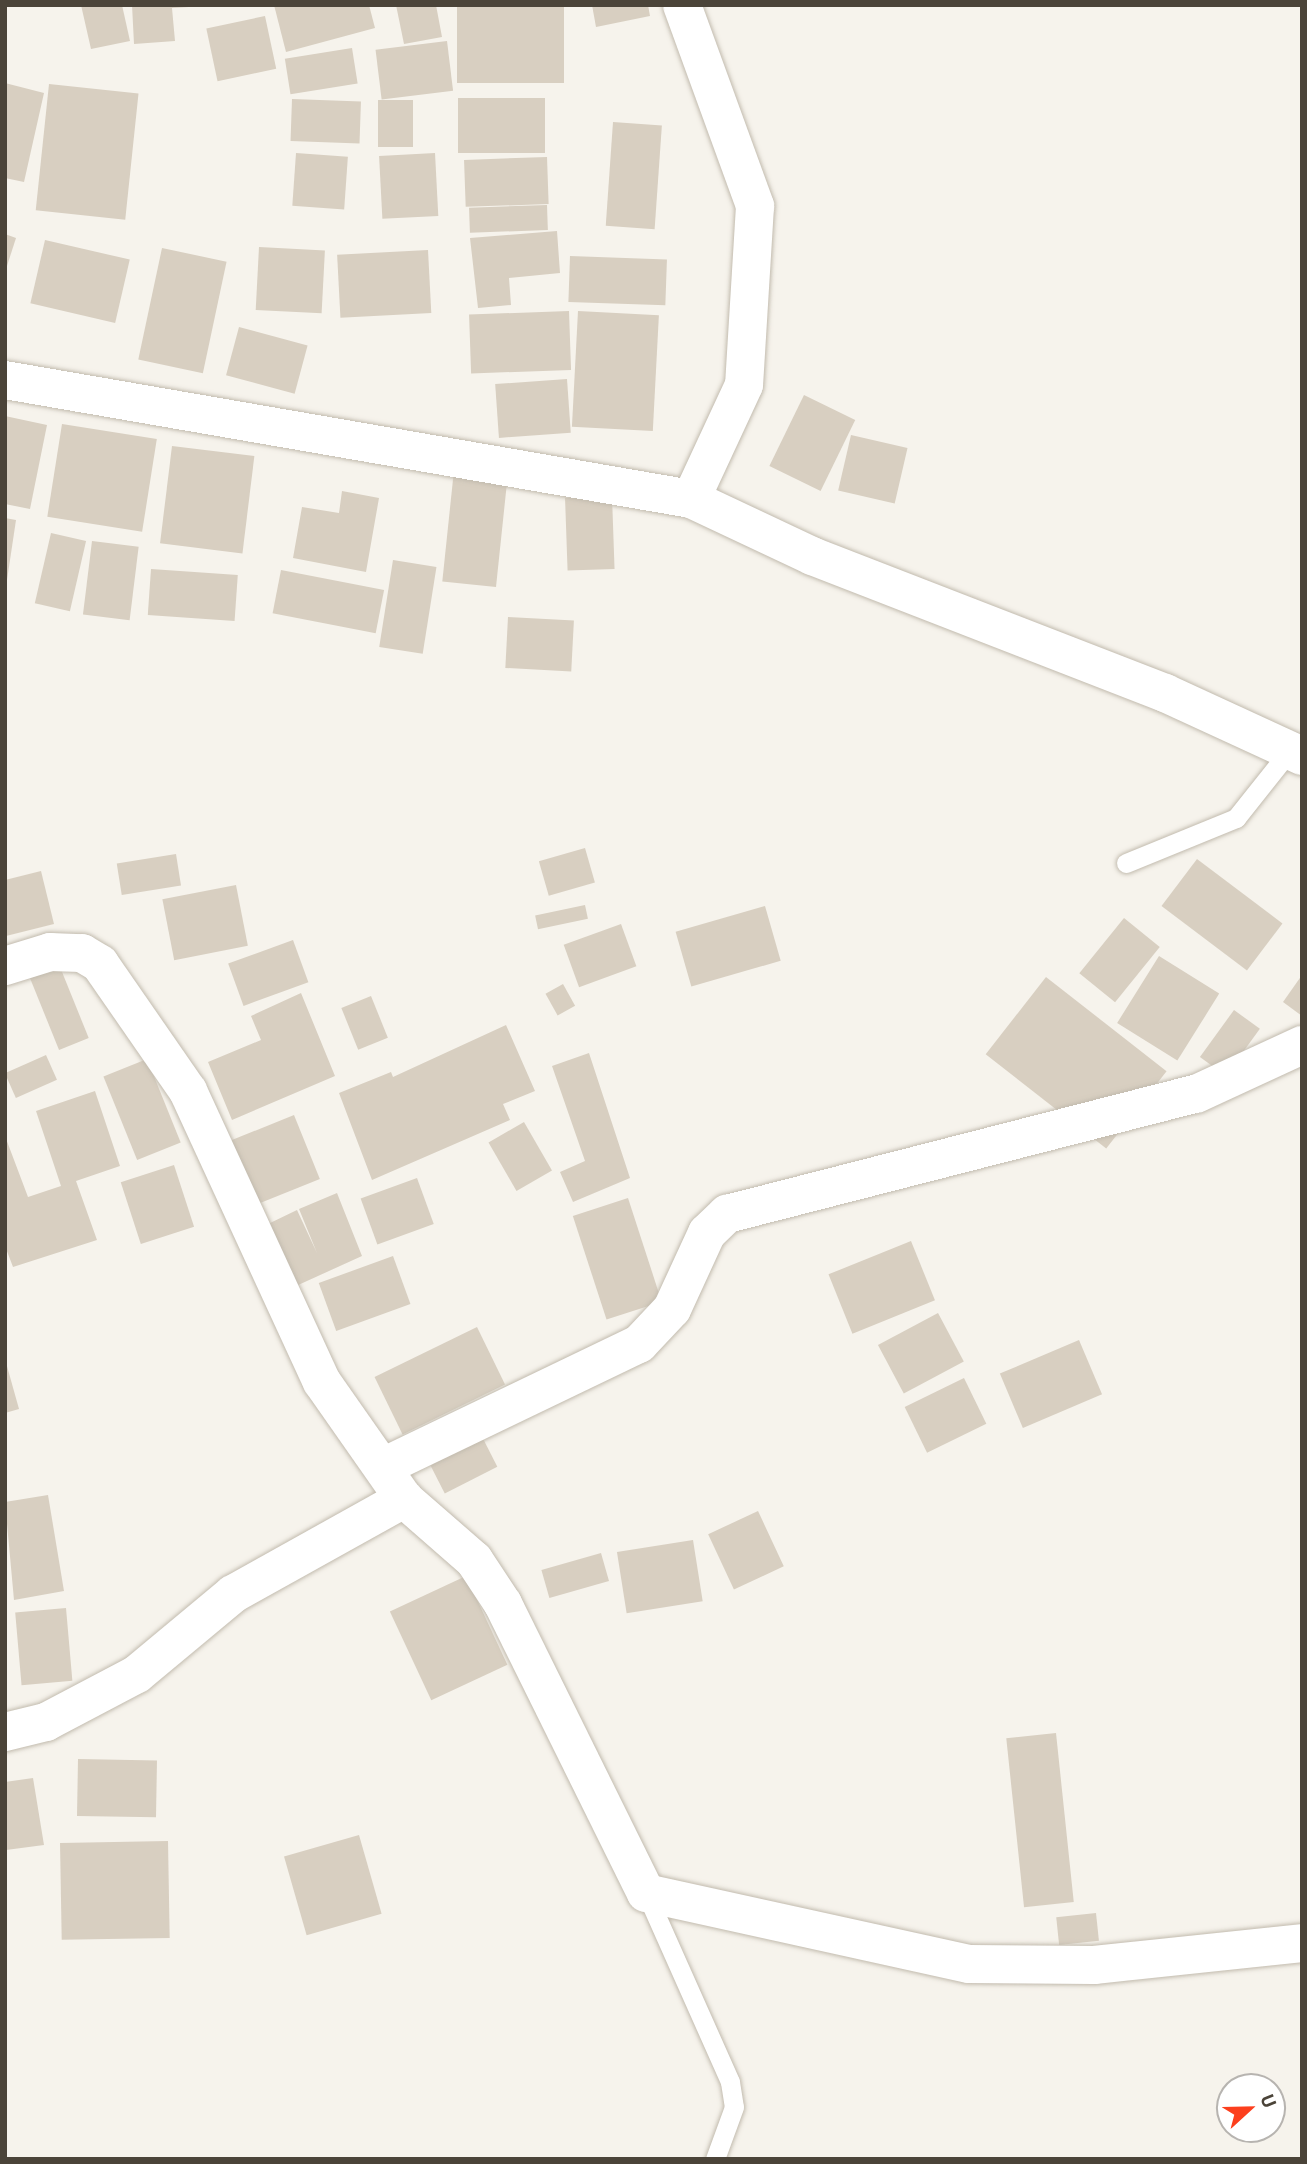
<!DOCTYPE html>
<style>
body{margin:0}
#map{position:relative;width:1307px;height:2164px;overflow:hidden;background:#f6f3ec;font-family:Barlow,sans-serif}
div>[style]{position:absolute}
.building>*{inset:0;background:#d8cfc1;transform-origin:0 0}
.roads{filter:drop-shadow(0 0 2px #c2bbae) drop-shadow(0 0 2px #c2bbae)}
.service>*{height:19px;margin:-9.5px;padding:0 9.5px;transform-origin:9.5px;border-radius:9.5px;background:#fff}
.minor>*{height:38px;margin:-19px;padding:0 19px;transform-origin:19px;border-radius:19px;background:#fff}
span{translate:-50% -50%;white-space:nowrap;text-align:center;line-height:1.15;-webkit-text-stroke:7px #fff;paint-order:stroke}
.frame{position:absolute;inset:0;border:7px solid #4b4439;pointer-events:none}
.north{position:absolute;left:1216px;top:2073px;width:70px;height:70px;box-sizing:border-box;background:#fff;border:2px solid #b7b4b0;border-radius:50%;rotate:68deg;font-size:19px;font-weight:700;line-height:28px;text-align:center;color:#4b4439}
.north::after{content:'';display:block;margin:auto;width:24px;height:32px;background:#fc3f1d;clip-path:polygon(50% 0,100% 100%,50% 72%,0 100%)}
</style>
<div id="map">
<div class="building">
<div style="clip-path:polygon(81px 5px,122px 5px,130px 41px,91px 49px)"></div>
<div style="clip-path:polygon(132px 5px,189px 5px,189px 7px,172px 8px,175px 41px,134px 44px)"></div>
<div style="clip-path:polygon(274px 5px,369px 5px,375px 28px,286px 52px)"></div>
<div style="clip-path:polygon(396px 5px,436px 5px,442px 37px,404px 44px)"></div>
<div style="left:457px;top:5px;width:107px;height:78px"></div>
<div style="clip-path:polygon(592px 5px,648px 5px,650px 16px,596px 27px)"></div>
<div style="left:265px;top:16px;width:54px;height:60px;rotate:78deg"></div>
<div style="left:447px;top:41px;width:50px;height:72px;rotate:83deg"></div>
<div style="left:352px;top:48px;width:36px;height:68px;rotate:81deg"></div>
<div style="clip-path:polygon(5px 83px,44px 93px,24px 182px,5px 178px)"></div>
<div style="left:49px;top:84px;width:90px;height:127px;rotate:6deg"></div>
<div style="left:458px;top:98px;width:87px;height:55px"></div>
<div style="left:292px;top:99px;width:69px;height:42px;rotate:2deg"></div>
<div style="left:378px;top:100px;width:35px;height:47px"></div>
<div style="left:613px;top:122px;width:49px;height:104px;rotate:4deg"></div>
<div style="left:296px;top:153px;width:52px;height:53px;rotate:4deg"></div>
<div style="left:435px;top:153px;width:63px;height:56px;rotate:87deg"></div>
<div style="left:547px;top:157px;width:47px;height:83px;rotate:88deg"></div>
<div style="left:547px;top:205px;width:25px;height:78px;rotate:88deg"></div>
<div style="clip-path:polygon(557px 231px,560px 273px,509px 278px,511px 305px,478px 308px,470px 238px)"></div>
<div style="clip-path:polygon(5px 234px,16px 238px,6px 269px,5px 269px)"></div>
<div style="left:45px;top:240px;width:87px;height:65px;rotate:13deg"></div>
<div style="left:259px;top:247px;width:66px;height:63px;rotate:3deg"></div>
<div style="left:162px;top:248px;width:66px;height:114px;rotate:12deg"></div>
<div style="left:428px;top:250px;width:63px;height:91px;rotate:87deg"></div>
<div style="left:570px;top:256px;width:97px;height:46px;rotate:2deg"></div>
<div style="left:569px;top:311px;width:59px;height:100px;rotate:88deg"></div>
<div style="left:578px;top:311px;width:81px;height:116px;rotate:3deg"></div>
<div style="left:239px;top:327px;width:71px;height:50px;rotate:15deg"></div>
<div style="left:567px;top:379px;width:54px;height:72px;rotate:86deg"></div>
<div style="left:804px;top:395px;width:57px;height:79px;rotate:26deg"></div>
<div style="clip-path:polygon(5px 416px,47px 425px,30px 509px,5px 504px)"></div>
<div style="left:62px;top:424px;width:96px;height:94px;rotate:9deg"></div>
<div style="left:851px;top:435px;width:58px;height:57px;rotate:13deg"></div>
<div style="left:172px;top:446px;width:83px;height:98px;rotate:7deg"></div>
<div style="left:454px;top:470px;width:54px;height:112px;rotate:6deg"></div>
<div style="clip-path:polygon(342px 491px,379px 498px,366px 572px,293px 558px,302px 507px,339px 513px)"></div>
<div style="left:612px;top:496px;width:73px;height:47px;rotate:88deg"></div>
<div style="clip-path:polygon(5px 518px,16px 520px,7px 580px,5px 579px)"></div>
<div style="left:51px;top:533px;width:36px;height:72px;rotate:13deg"></div>
<div style="left:92px;top:541px;width:47px;height:74px;rotate:7deg"></div>
<div style="left:393px;top:560px;width:44px;height:88px;rotate:9deg"></div>
<div style="left:151px;top:569px;width:87px;height:46px;rotate:4deg"></div>
<div style="left:281px;top:570px;width:105px;height:44px;rotate:11deg"></div>
<div style="left:508px;top:617px;width:66px;height:51px;rotate:3deg"></div>
<div style="left:585px;top:848px;width:36px;height:48px;rotate:74deg"></div>
<div style="left:176px;top:854px;width:32px;height:60px;rotate:81deg"></div>
<div style="left:1197px;top:859px;width:107px;height:59px;rotate:37deg"></div>
<div style="clip-path:polygon(41px 871px,54px 924px,6px 936px,5px 880px)"></div>
<div style="left:236px;top:885px;width:62px;height:75px;rotate:79deg"></div>
<div style="left:585px;top:905px;width:14px;height:51px;rotate:78deg"></div>
<div style="left:765px;top:906px;width:57px;height:93px;rotate:74deg"></div>
<div style="left:1124px;top:918px;width:46px;height:71px;rotate:39deg"></div>
<div style="left:621px;top:924px;width:45px;height:61px;rotate:70deg"></div>
<div style="left:293px;top:940px;width:45px;height:69px;rotate:70deg"></div>
<div style="left:1159px;top:956px;width:71px;height:79px;rotate:32deg"></div>
<div style="left:58px;top:962px;width:82px;height:32px;rotate:68deg"></div>
<div style="clip-path:polygon(1302px 975px,1302px 1016px,1283px 1002px)"></div>
<div style="left:1046px;top:977px;width:153px;height:98px;rotate:38deg"></div>
<div style="left:563px;top:984px;width:25px;height:20px;rotate:61deg"></div>
<div style="clip-path:polygon(301px 993px,335px 1076px,232px 1120px,208px 1062px,261px 1040px,251px 1016px)"></div>
<div style="left:371px;top:996px;width:45px;height:32px;rotate:68deg"></div>
<div style="left:1234px;top:1010px;width:32px;height:58px;rotate:36deg"></div>
<div style="clip-path:polygon(506px 1025px,535px 1091px,503px 1104px,510px 1120px,372px 1180px,339px 1093px,391px 1072px,393px 1077px)"></div>
<div style="clip-path:polygon(589px 1053px,630px 1178px,573px 1202px,560px 1172px,585px 1161px,552px 1066px)"></div>
<div style="left:46px;top:1055px;width:27px;height:45px;rotate:66deg"></div>
<div style="left:147px;top:1059px;width:90px;height:47px;rotate:68deg"></div>
<div style="clip-path:polygon(95px 1091px,120px 1166px,76px 1181px,97px 1240px,13px 1267px,5px 1246px,5px 1136px,28px 1197px,61px 1186px,36px 1111px)"></div>
<div style="left:294px;top:1115px;width:69px;height:73px;rotate:68deg"></div>
<div style="left:524px;top:1122px;width:56px;height:41px;rotate:60deg"></div>
<div style="left:174px;top:1165px;width:65px;height:56px;rotate:72deg"></div>
<div style="left:417px;top:1178px;width:49px;height:60px;rotate:70deg"></div>
<div style="clip-path:polygon(337px 1193px,362px 1256px,296px 1286px,268px 1224px,297px 1210px,317px 1253px,299px 1209px)"></div>
<div style="left:628px;top:1198px;width:109px;height:58px;rotate:72deg"></div>
<div style="left:911px;top:1241px;width:64px;height:89px;rotate:68deg"></div>
<div style="left:393px;top:1256px;width:51px;height:79px;rotate:70deg"></div>
<div style="left:938px;top:1313px;width:55px;height:68px;rotate:62deg"></div>
<div style="left:477px;top:1327px;width:64px;height:114px;rotate:64deg"></div>
<div style="left:1079px;top:1340px;width:59px;height:86px;rotate:67deg"></div>
<div style="clip-path:polygon(5px 1359px,19px 1409px,5px 1413px)"></div>
<div style="left:964px;top:1378px;width:51px;height:66px;rotate:64deg"></div>
<div style="left:471px;top:1415px;width:58px;height:59px;rotate:63deg"></div>
<div style="clip-path:polygon(48px 1495px,64px 1591px,14px 1600px,5px 1502px)"></div>
<div style="left:758px;top:1511px;width:61px;height:55px;rotate:65deg"></div>
<div style="left:693px;top:1540px;width:62px;height:77px;rotate:81deg"></div>
<div style="left:601px;top:1553px;width:29px;height:62px;rotate:74deg"></div>
<div style="left:466px;top:1576px;width:98px;height:84px;rotate:65deg"></div>
<div style="left:66px;top:1608px;width:73px;height:51px;rotate:85deg"></div>
<div style="left:1056px;top:1733px;width:170px;height:50px;rotate:84deg"></div>
<div style="left:78px;top:1759px;width:79px;height:57px;rotate:1deg"></div>
<div style="clip-path:polygon(33px 1778px,44px 1845px,6px 1850px,5px 1782px)"></div>
<div style="left:359px;top:1835px;width:82px;height:78px;rotate:74deg"></div>
<div style="left:168px;top:1841px;width:97px;height:108px;rotate:89deg"></div>
<div style="left:1096px;top:1913px;width:28px;height:40px;rotate:84deg"></div>
</div>
<div class="roads">
<div class="service">
<div style="left:1126px;top:863px;width:119px;rotate:-22.2deg"></div>
<div style="left:1236px;top:818px;width:87px;rotate:-51.5deg"></div>
<div style="left:646px;top:1893px;width:207px;rotate:66deg"></div>
<div style="left:730px;top:2082px;width:25px;rotate:81deg"></div>
<div style="left:734px;top:2107px;width:55px;rotate:110.1deg"></div>
</div>
<div class="minor">
<div style="left:682px;top:5px;width:214px;rotate:70deg"></div>
<div style="left:755px;top:206px;width:179px;rotate:93.5deg"></div>
<div style="left:744px;top:385px;width:126px;rotate:114.9deg"></div>
<div style="left:5px;top:380px;width:696px;rotate:9.84deg"></div>
<div style="left:691px;top:499px;width:134px;rotate:25.2deg"></div>
<div style="left:812px;top:556px;width:379px;rotate:21.2deg"></div>
<div style="left:1165px;top:693px;width:151px;rotate:24.7deg"></div>
<div style="left:5px;top:966px;width:47px;rotate:-17.3deg"></div>
<div style="left:50px;top:952px;width:32px;rotate:2deg"></div>
<div style="left:82px;top:953px;width:21px;rotate:31deg"></div>
<div style="left:100px;top:964px;width:155px;rotate:55.3deg"></div>
<div style="left:188px;top:1091px;width:320px;rotate:65.3deg"></div>
<div style="left:322px;top:1382px;width:143px;rotate:55deg"></div>
<div style="left:404px;top:1499px;width:93px;rotate:41.1deg"></div>
<div style="left:474px;top:1560px;width:53px;rotate:56.6deg"></div>
<div style="left:503px;top:1604px;width:322px;rotate:63.7deg"></div>
<div style="left:646px;top:1893px;width:331px;rotate:12.4deg"></div>
<div style="left:969px;top:1964px;width:125px;rotate:0.5deg"></div>
<div style="left:1094px;top:1965px;width:209px;rotate:-6deg"></div>
<div style="left:383px;top:1467px;width:284px;rotate:-25.7deg"></div>
<div style="left:639px;top:1344px;width:48px;rotate:-46.7deg"></div>
<div style="left:672px;top:1309px;width:84px;rotate:-65.3deg"></div>
<div style="left:707px;top:1233px;width:28px;rotate:-44deg"></div>
<div style="left:727px;top:1214px;width:484px;rotate:-14.4deg"></div>
<div style="left:1196px;top:1094px;width:117px;rotate:-24.8deg"></div>
<div style="left:5px;top:1732px;width:42px;rotate:-13.7deg"></div>
<div style="left:46px;top:1722px;width:103px;rotate:-27.8deg"></div>
<div style="left:137px;top:1674px;width:125px;rotate:-39.8deg"></div>
<div style="left:233px;top:1594px;width:196px;rotate:-29.1deg"></div>
</div>
</div>
<div class="frame"></div>
<div class="north">U</div>
</div>
